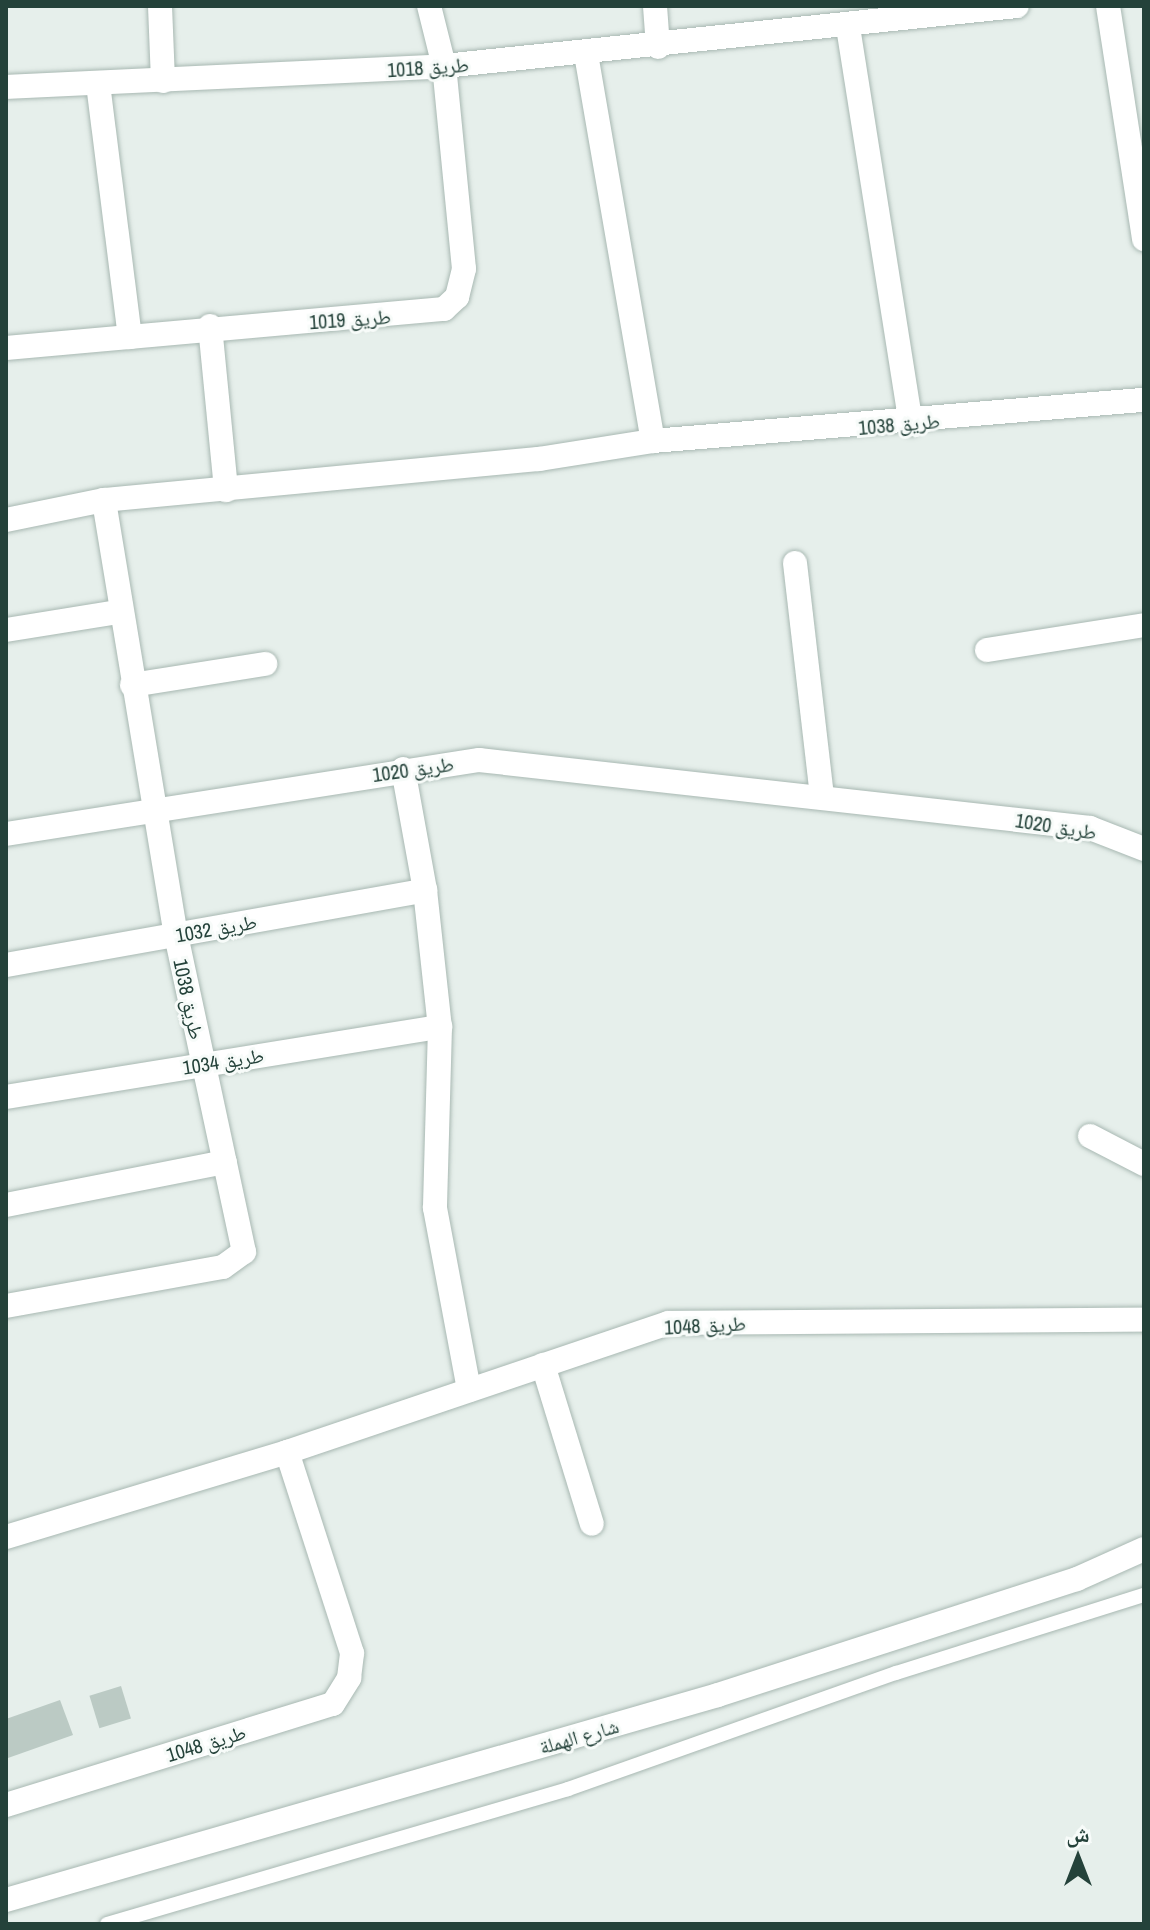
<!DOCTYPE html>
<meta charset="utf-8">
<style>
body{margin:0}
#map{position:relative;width:1150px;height:1930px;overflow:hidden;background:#e6efeb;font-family:"Archivo Narrow","Noto Naskh Arabic",sans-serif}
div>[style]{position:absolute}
.building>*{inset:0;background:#bbcac4;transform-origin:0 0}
.roads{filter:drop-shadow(0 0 2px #a8b8b2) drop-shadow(0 0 2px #a8b8b2)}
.lane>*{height:14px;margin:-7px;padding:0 7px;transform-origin:7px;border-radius:7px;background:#fff}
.street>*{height:24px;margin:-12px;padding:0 12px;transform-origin:12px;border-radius:12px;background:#fff}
span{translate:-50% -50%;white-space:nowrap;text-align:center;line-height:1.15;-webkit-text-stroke:6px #f7fbf9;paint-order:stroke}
.street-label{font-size:20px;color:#24423a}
.frame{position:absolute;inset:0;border:8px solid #24423a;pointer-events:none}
.north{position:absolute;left:1038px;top:1818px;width:80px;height:80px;-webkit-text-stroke:6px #f7fbf9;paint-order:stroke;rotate:0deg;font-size:22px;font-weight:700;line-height:32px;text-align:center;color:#24423a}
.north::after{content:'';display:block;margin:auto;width:28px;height:36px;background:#24423a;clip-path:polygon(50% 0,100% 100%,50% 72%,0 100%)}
</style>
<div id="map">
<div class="building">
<div style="left:121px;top:1686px;width:34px;height:33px;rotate:73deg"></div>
<div style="clip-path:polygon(60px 1700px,73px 1735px,8px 1758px,6px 1719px)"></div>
</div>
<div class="roads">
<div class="lane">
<div style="left:107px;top:1924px;width:480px;rotate:-16.3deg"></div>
<div style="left:568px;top:1789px;width:348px;rotate:-19.5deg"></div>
<div style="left:896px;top:1673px;width:260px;rotate:-17.5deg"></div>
</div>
<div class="street">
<div style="left:160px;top:6px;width:75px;rotate:87.7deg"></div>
<div style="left:655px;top:6px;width:41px;rotate:85.8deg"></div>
<div style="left:1108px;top:6px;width:236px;rotate:81.2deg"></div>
<div style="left:848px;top:27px;width:402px;rotate:81deg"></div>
<div style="left:586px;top:54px;width:393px;rotate:80.2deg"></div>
<div style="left:98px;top:84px;width:255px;rotate:82.8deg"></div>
<div style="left:6px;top:87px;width:439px;rotate:-2.7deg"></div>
<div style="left:444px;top:66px;width:576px;rotate:-5.98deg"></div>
<div style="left:210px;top:326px;width:165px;rotate:84.4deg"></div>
<div style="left:6px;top:348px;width:440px;rotate:-5.1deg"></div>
<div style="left:444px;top:309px;width:18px;rotate:-43deg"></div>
<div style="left:457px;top:297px;width:29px;rotate:-76deg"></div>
<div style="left:464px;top:269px;width:204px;rotate:-95.6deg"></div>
<div style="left:444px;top:66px;width:62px;rotate:-104deg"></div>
<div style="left:6px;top:520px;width:100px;rotate:-11.5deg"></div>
<div style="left:104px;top:500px;width:437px;rotate:-5.4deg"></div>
<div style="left:539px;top:459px;width:115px;rotate:-9deg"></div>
<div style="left:653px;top:441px;width:493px;rotate:-4.8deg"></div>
<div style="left:795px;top:563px;width:236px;rotate:83.4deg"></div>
<div style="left:6px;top:630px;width:114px;rotate:-9.1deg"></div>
<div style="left:987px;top:650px;width:159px;rotate:-9deg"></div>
<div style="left:132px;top:685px;width:135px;rotate:-9deg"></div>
<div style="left:403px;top:769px;width:123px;rotate:79.7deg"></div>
<div style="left:425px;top:890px;width:138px;rotate:83.8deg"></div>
<div style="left:440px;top:1027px;width:181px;rotate:91.6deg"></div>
<div style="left:435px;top:1208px;width:185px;rotate:79.4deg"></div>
<div style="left:6px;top:834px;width:479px;rotate:-8.9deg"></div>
<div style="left:479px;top:760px;width:615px;rotate:6.35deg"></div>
<div style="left:1090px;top:828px;width:58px;rotate:21.3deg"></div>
<div style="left:6px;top:965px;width:426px;rotate:-10.1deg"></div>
<div style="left:6px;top:1097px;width:440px;rotate:-9.2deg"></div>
<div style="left:1090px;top:1136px;width:61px;rotate:27.4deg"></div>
<div style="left:6px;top:1205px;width:223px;rotate:-11.1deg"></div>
<div style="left:6px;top:1306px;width:220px;rotate:-10.2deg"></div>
<div style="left:223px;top:1267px;width:26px;rotate:-36deg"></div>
<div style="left:244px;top:1252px;width:323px;rotate:-102.1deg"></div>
<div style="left:176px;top:936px;width:442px;rotate:-99.4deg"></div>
<div style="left:543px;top:1365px;width:166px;rotate:72.9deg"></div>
<div style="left:6px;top:1537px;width:294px;rotate:-16.8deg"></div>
<div style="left:287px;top:1452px;width:402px;rotate:-18.7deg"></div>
<div style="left:668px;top:1323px;width:476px;rotate:-0.4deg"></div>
<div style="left:6px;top:1805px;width:342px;rotate:-17.2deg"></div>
<div style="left:333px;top:1704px;width:31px;rotate:-58deg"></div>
<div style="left:349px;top:1678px;width:25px;rotate:-83deg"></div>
<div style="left:352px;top:1653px;width:211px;rotate:-107.9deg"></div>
<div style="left:6px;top:1900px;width:741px;rotate:-16.06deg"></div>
<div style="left:718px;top:1695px;width:377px;rotate:-17.9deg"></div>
<div style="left:1077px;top:1579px;width:73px;rotate:-24.1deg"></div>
</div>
</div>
<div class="street-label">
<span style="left:428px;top:67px;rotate:-4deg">طريق 1018</span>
<span style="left:350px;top:319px;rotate:-4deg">طريق 1019</span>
<span style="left:899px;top:424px;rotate:-5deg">طريق 1038</span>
<span style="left:413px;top:769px;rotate:-8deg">طريق 1020</span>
<span style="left:1056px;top:826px;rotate:9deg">طريق 1020</span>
<span style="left:216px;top:928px;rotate:-10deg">طريق 1032</span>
<span style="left:189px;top:999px;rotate:78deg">طريق 1038</span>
<span style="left:223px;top:1061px;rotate:-9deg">طريق 1034</span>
<span style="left:705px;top:1325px;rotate:-3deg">طريق 1048</span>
<span style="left:579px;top:1736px;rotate:-16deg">شارع الهملة</span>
<span style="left:206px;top:1743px;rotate:-17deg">طريق 1048</span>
</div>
<div class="frame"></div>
<div class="north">ش</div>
</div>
